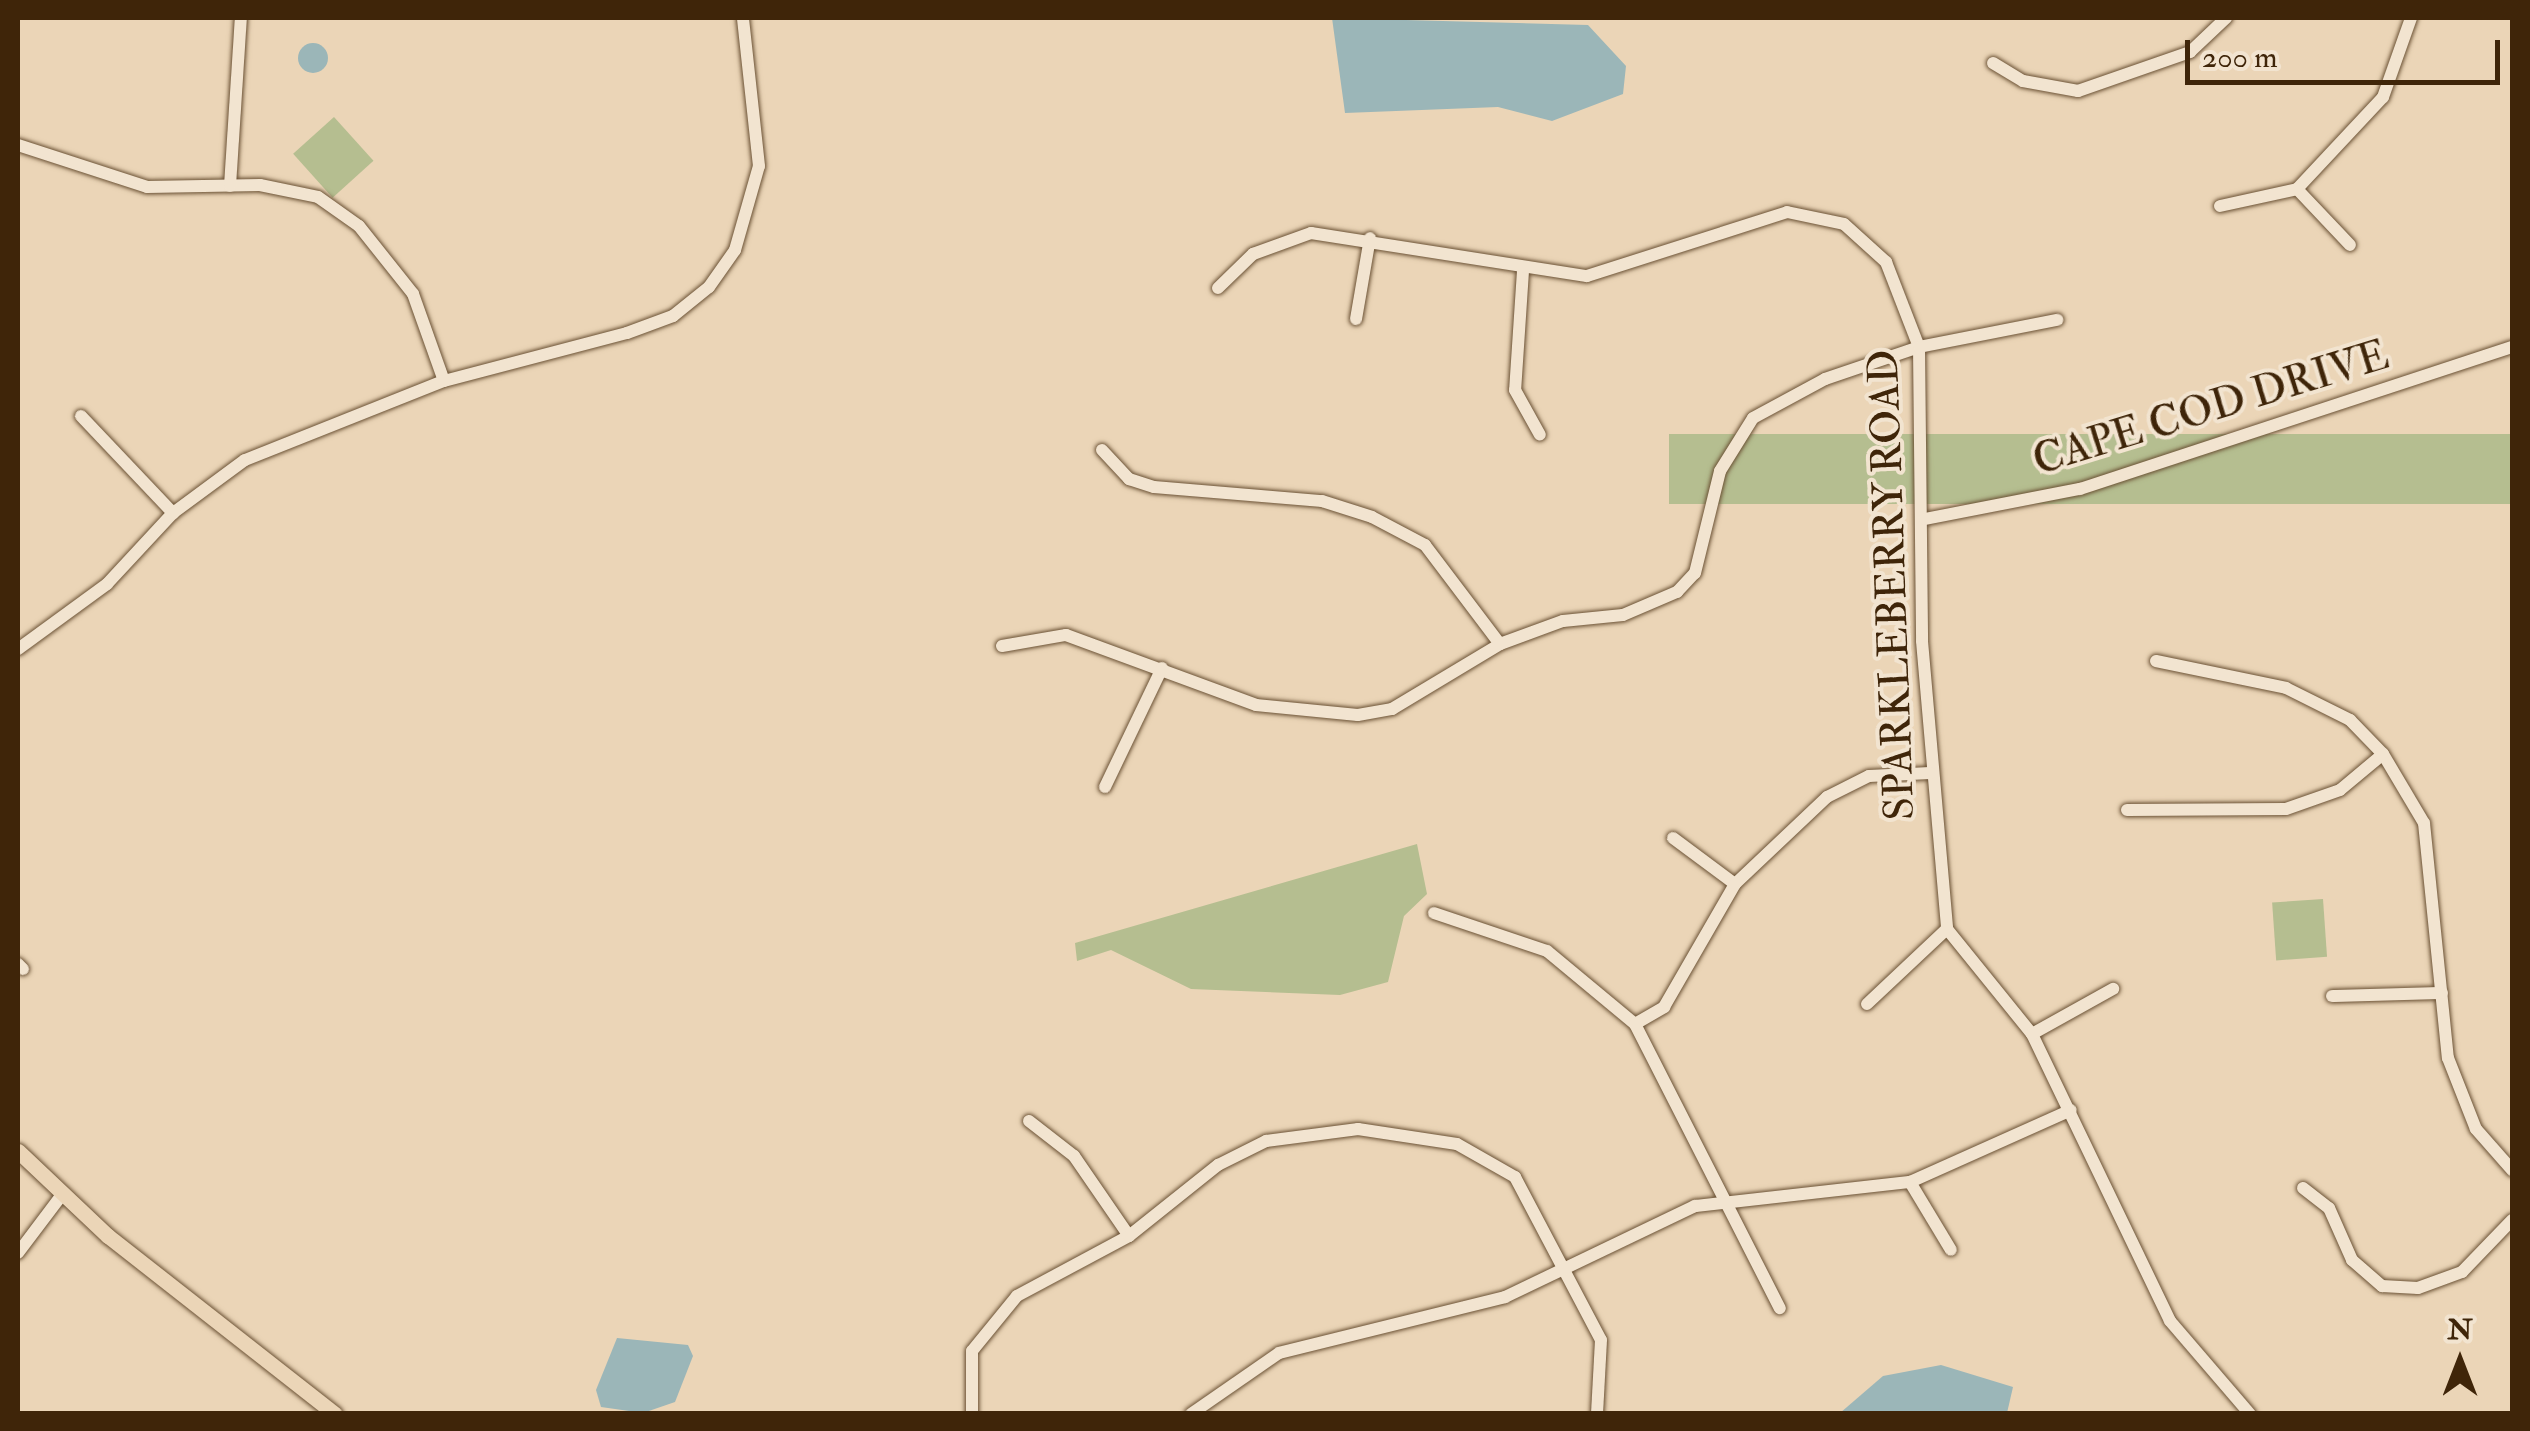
<!DOCTYPE html>
<style>
body{margin:0}
#map{position:relative;width:2530px;height:1431px;overflow:hidden;background:#ebd5b7;font-family:"IM FELL Double Pica",serif}
div>[style]{position:absolute}
.green>*{inset:0;background:#b5be90;transform-origin:0 0}
.water>*{inset:0;background:#9bb6b8}
.round{border-radius:50%}
.roads{filter:drop-shadow(0 0 2px #6a5134) drop-shadow(0 0 2px #6a5134)}
.minor>*{height:12px;margin:-6px;padding:0 6px;transform-origin:6px;border-radius:6px;background:#f2e4d0}
.major>*{height:15px;margin:-7.5px;padding:0 7.5px;transform-origin:7.5px;border-radius:7.5px;background:#ebd5b7}
span{translate:-50% -50%;white-space:nowrap;text-align:center;line-height:1.15;-webkit-text-stroke:8px #f2e4d0;paint-order:stroke}
.street-label{font-size:42px;color:#3f2509}
.frame{position:absolute;inset:0;border:20px solid #3f2509;pointer-events:none}
.north{position:absolute;left:2410px;top:1311px;width:100px;height:100px;-webkit-text-stroke:8px #f2e4d0;paint-order:stroke;rotate:0deg;font-size:28px;font-weight:700;line-height:40px;text-align:center;color:#3f2509}
.north::after{content:'';display:block;margin:auto;width:35px;height:45px;background:#3f2509;clip-path:polygon(50% 0,100% 100%,50% 72%,0 100%)}
.scale{position:absolute;left:2185px;top:40px;width:315px;height:45px;box-sizing:border-box;border:5px solid #3f2509;border-top:0;padding-left:12px;font-size:30px;line-height:35px;white-space:nowrap;color:#3f2509;-webkit-text-stroke:8px #f2e4d0;paint-order:stroke}
</style>
<div id="map">
<div class="green">
<div style="left:334px;top:117px;width:59px;height:55px;rotate:48deg"></div>
<div style="left:2512px;top:434px;width:70px;height:843px;rotate:90deg"></div>
<div style="clip-path:polygon(1417px 844px,1427px 894px,1404px 916px,1388px 982px,1340px 995px,1191px 989px,1111px 950px,1077px 961px,1075px 943px)"></div>
<div style="left:2323px;top:899px;width:58px;height:51px;rotate:86deg"></div>
</div>
<div class="water">
<div style="clip-path:polygon(1332px 18px,1588px 25px,1626px 66px,1623px 94px,1552px 121px,1498px 107px,1345px 113px)"></div>
<div class="round" style="left:298px;top:43px;width:30px;height:30px"></div>
<div style="clip-path:polygon(617px 1338px,688px 1345px,693px 1356px,675px 1402px,643px 1413px,601px 1407px,596px 1390px)"></div>
<div style="clip-path:polygon(1941px 1365px,2013px 1387px,2007px 1413px,1840px 1413px,1883px 1376px)"></div>
</div>
<div class="roads">
<div class="minor">
<div style="left:1993px;top:63px;width:35px;rotate:31deg"></div>
<div style="left:2023px;top:81px;width:56px;rotate:10.3deg"></div>
<div style="left:2078px;top:91px;width:119px;rotate:-19.2deg"></div>
<div style="left:2190px;top:52px;width:50px;rotate:-43.4deg"></div>
<div style="left:18px;top:145px;width:136px;rotate:18deg"></div>
<div style="left:147px;top:187px;width:113px;rotate:-1deg"></div>
<div style="left:260px;top:185px;width:59px;rotate:11.7deg"></div>
<div style="left:318px;top:197px;width:50px;rotate:35.3deg"></div>
<div style="left:359px;top:226px;width:87px;rotate:51.5deg"></div>
<div style="left:413px;top:294px;width:92px;rotate:70.4deg"></div>
<div style="left:230px;top:186px;width:168px;rotate:-86.3deg"></div>
<div style="left:2297px;top:189px;width:77px;rotate:46.6deg"></div>
<div style="left:2220px;top:206px;width:79px;rotate:-12.4deg"></div>
<div style="left:2297px;top:189px;width:126px;rotate:-46.9deg"></div>
<div style="left:2383px;top:97px;width:84px;rotate:-70.5deg"></div>
<div style="left:1523px;top:271px;width:119px;rotate:93.8deg"></div>
<div style="left:1515px;top:390px;width:51px;rotate:60.9deg"></div>
<div style="left:1218px;top:288px;width:49px;rotate:-44.2deg"></div>
<div style="left:1253px;top:254px;width:62px;rotate:-19.9deg"></div>
<div style="left:1311px;top:233px;width:279px;rotate:8.9deg"></div>
<div style="left:1587px;top:276px;width:210px;rotate:-17.7deg"></div>
<div style="left:1787px;top:212px;width:58px;rotate:11.9deg"></div>
<div style="left:1844px;top:224px;width:57px;rotate:42.1deg"></div>
<div style="left:1886px;top:262px;width:91px;rotate:68.8deg"></div>
<div style="left:1919px;top:347px;width:294px;rotate:89.4deg"></div>
<div style="left:1922px;top:641px;width:289px;rotate:85deg"></div>
<div style="left:1947px;top:929px;width:135px;rotate:51deg"></div>
<div style="left:2032px;top:1034px;width:318px;rotate:64.3deg"></div>
<div style="left:2170px;top:1321px;width:123px;rotate:49.3deg"></div>
<div style="left:1356px;top:319px;width:82px;rotate:-80.2deg"></div>
<div style="left:81px;top:416px;width:134px;rotate:46.5deg"></div>
<div style="left:1102px;top:450px;width:40px;rotate:47deg"></div>
<div style="left:1129px;top:479px;width:26px;rotate:18deg"></div>
<div style="left:1154px;top:487px;width:169px;rotate:4.8deg"></div>
<div style="left:1322px;top:501px;width:52px;rotate:17.7deg"></div>
<div style="left:1372px;top:517px;width:60px;rotate:27.8deg"></div>
<div style="left:1425px;top:545px;width:124px;rotate:52.9deg"></div>
<div style="left:1925px;top:519px;width:158px;rotate:-11deg"></div>
<div style="left:2080px;top:489px;width:455px;rotate:-18.2deg"></div>
<div style="left:1002px;top:646px;width:65px;rotate:-9.8deg"></div>
<div style="left:1066px;top:635px;width:202px;rotate:20.2deg"></div>
<div style="left:1256px;top:705px;width:102px;rotate:5.6deg"></div>
<div style="left:1358px;top:715px;width:35px;rotate:-10deg"></div>
<div style="left:1392px;top:709px;width:126px;rotate:-31deg"></div>
<div style="left:1500px;top:644px;width:67px;rotate:-20.1deg"></div>
<div style="left:1563px;top:621px;width:60px;rotate:-5.7deg"></div>
<div style="left:1623px;top:615px;width:59px;rotate:-23.1deg"></div>
<div style="left:1677px;top:592px;width:26px;rotate:-47deg"></div>
<div style="left:1695px;top:573px;width:105px;rotate:-76.2deg"></div>
<div style="left:1720px;top:471px;width:62px;rotate:-58.1deg"></div>
<div style="left:1753px;top:418px;width:82px;rotate:-28.4deg"></div>
<div style="left:1825px;top:379px;width:99px;rotate:-18.8deg"></div>
<div style="left:1919px;top:347px;width:141px;rotate:-11.1deg"></div>
<div style="left:18px;top:649px;width:110px;rotate:-36.1deg"></div>
<div style="left:107px;top:584px;width:97px;rotate:-47.1deg"></div>
<div style="left:173px;top:513px;width:89px;rotate:-36.4deg"></div>
<div style="left:245px;top:460px;width:214px;rotate:-21.7deg"></div>
<div style="left:444px;top:381px;width:189px;rotate:-14.7deg"></div>
<div style="left:627px;top:333px;width:49px;rotate:-20.3deg"></div>
<div style="left:673px;top:316px;width:46px;rotate:-38.9deg"></div>
<div style="left:709px;top:287px;width:45px;rotate:-54.9deg"></div>
<div style="left:735px;top:250px;width:87px;rotate:-74.1deg"></div>
<div style="left:759px;top:166px;width:149px;rotate:-96.2deg"></div>
<div style="left:2156px;top:661px;width:133px;rotate:11.7deg"></div>
<div style="left:2286px;top:688px;width:72px;rotate:26.6deg"></div>
<div style="left:2350px;top:720px;width:47px;rotate:45.9deg"></div>
<div style="left:2383px;top:754px;width:80px;rotate:59.3deg"></div>
<div style="left:2424px;top:823px;width:236px;rotate:84.2deg"></div>
<div style="left:2448px;top:1058px;width:76px;rotate:68.5deg"></div>
<div style="left:2476px;top:1129px;width:55px;rotate:48.7deg"></div>
<div style="left:1105px;top:787px;width:132px;rotate:-64.4deg"></div>
<div style="left:2127px;top:810px;width:159px;rotate:-0.4deg"></div>
<div style="left:2286px;top:809px;width:57px;rotate:-19.4deg"></div>
<div style="left:2340px;top:790px;width:56px;rotate:-39.9deg"></div>
<div style="left:1673px;top:838px;width:77px;rotate:36.6deg"></div>
<div style="left:1434px;top:913px;width:119px;rotate:18.6deg"></div>
<div style="left:1547px;top:951px;width:114px;rotate:39.7deg"></div>
<div style="left:1635px;top:1024px;width:319px;rotate:63deg"></div>
<div style="left:18px;top:964px;width:7px;rotate:45deg"></div>
<div style="left:2332px;top:996px;width:110px;rotate:-1.6deg"></div>
<div style="left:1867px;top:1004px;width:110px;rotate:-43.2deg"></div>
<div style="left:1635px;top:1024px;width:34px;rotate:-30deg"></div>
<div style="left:1664px;top:1007px;width:142px;rotate:-60deg"></div>
<div style="left:1735px;top:884px;width:127px;rotate:-43.4deg"></div>
<div style="left:1827px;top:797px;width:47px;rotate:-26.6deg"></div>
<div style="left:1869px;top:776px;width:61px;rotate:-2.8deg"></div>
<div style="left:2032px;top:1034px;width:93px;rotate:-29.1deg"></div>
<div style="left:1029px;top:1121px;width:57px;rotate:37.9deg"></div>
<div style="left:1074px;top:1156px;width:97px;rotate:55.5deg"></div>
<div style="left:1910px;top:1182px;width:79px;rotate:58.9deg"></div>
<div style="left:2303px;top:1188px;width:33px;rotate:38deg"></div>
<div style="left:2329px;top:1208px;width:57px;rotate:66.1deg"></div>
<div style="left:2352px;top:1260px;width:40px;rotate:41deg"></div>
<div style="left:2382px;top:1286px;width:36px;rotate:3deg"></div>
<div style="left:2418px;top:1288px;width:47px;rotate:-20deg"></div>
<div style="left:2462px;top:1272px;width:72px;rotate:-46.1deg"></div>
<div style="left:18px;top:1253px;width:71px;rotate:-53deg"></div>
<div style="left:972px;top:1414px;width:63px;rotate:-90deg"></div>
<div style="left:972px;top:1351px;width:71px;rotate:-50.7deg"></div>
<div style="left:1017px;top:1296px;width:127px;rotate:-28.2deg"></div>
<div style="left:1129px;top:1236px;width:114px;rotate:-38.6deg"></div>
<div style="left:1218px;top:1165px;width:54px;rotate:-26.6deg"></div>
<div style="left:1266px;top:1141px;width:93px;rotate:-7.4deg"></div>
<div style="left:1358px;top:1129px;width:100px;rotate:8.6deg"></div>
<div style="left:1457px;top:1144px;width:67px;rotate:29.6deg"></div>
<div style="left:1515px;top:1177px;width:184px;rotate:62.2deg"></div>
<div style="left:1601px;top:1340px;width:74px;rotate:93.1deg"></div>
<div style="left:1191px;top:1414px;width:107px;rotate:-34.7deg"></div>
<div style="left:1279px;top:1353px;width:233px;rotate:-13.9deg"></div>
<div style="left:1505px;top:1297px;width:211px;rotate:-25.6deg"></div>
<div style="left:1695px;top:1206px;width:216px;rotate:-6.4deg"></div>
<div style="left:1910px;top:1182px;width:176px;rotate:-24.1deg"></div>
</div>
<div class="major">
<div style="left:18px;top:1151px;width:124px;rotate:43.4deg"></div>
<div style="left:108px;top:1236px;width:288px;rotate:38.1deg"></div>
</div>
</div>
<div class="street-label">
<span style="left:2211px;top:408px;rotate:-17deg">CAPE COD DRIVE</span>
<span style="left:1892px;top:585px;rotate:-92deg">SPARKLEBERRY ROAD</span>
</div>
<div class="frame"></div>
<div class="north">N</div>
<div class="scale">200 m</div>
</div>
